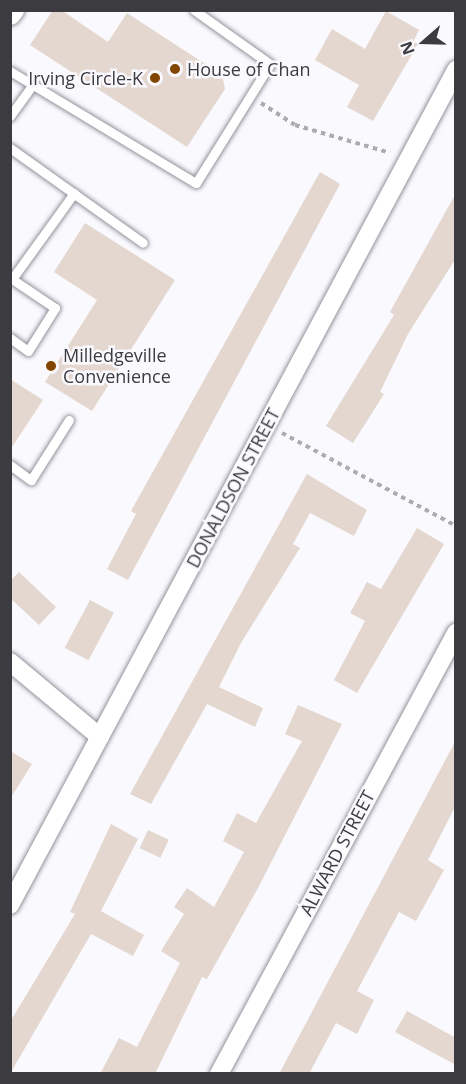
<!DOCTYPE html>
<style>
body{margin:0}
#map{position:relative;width:466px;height:1084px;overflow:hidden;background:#faf9fe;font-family:"Open Sans",sans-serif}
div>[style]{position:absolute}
.building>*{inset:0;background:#e3d7cf;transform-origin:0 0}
.path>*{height:4px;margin-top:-2px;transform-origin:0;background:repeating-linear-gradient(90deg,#acabb0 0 4.5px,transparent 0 9px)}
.roads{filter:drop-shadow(0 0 2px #94939e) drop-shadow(0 0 2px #94939e)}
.service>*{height:9px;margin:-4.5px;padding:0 4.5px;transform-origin:4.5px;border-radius:4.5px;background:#fff}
.minor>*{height:18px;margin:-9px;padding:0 9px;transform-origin:9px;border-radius:9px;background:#fff}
.tertiary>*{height:22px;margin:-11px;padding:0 11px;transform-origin:11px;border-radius:11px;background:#fff}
.dots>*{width:16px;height:16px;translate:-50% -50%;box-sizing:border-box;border:3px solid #faf9fe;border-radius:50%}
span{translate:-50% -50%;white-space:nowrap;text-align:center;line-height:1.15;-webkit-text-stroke:5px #faf9fe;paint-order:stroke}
.poi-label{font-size:18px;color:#3c3b40}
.left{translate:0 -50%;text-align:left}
.right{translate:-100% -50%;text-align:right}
.street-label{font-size:18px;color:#3c3b40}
.frame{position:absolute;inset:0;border:12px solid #3c3b40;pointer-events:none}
.north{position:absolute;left:394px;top:12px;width:60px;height:60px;-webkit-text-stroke:4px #faf9fe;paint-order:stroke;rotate:250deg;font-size:16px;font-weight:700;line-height:24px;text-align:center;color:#3c3b40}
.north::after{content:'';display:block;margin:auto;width:21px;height:27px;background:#3c3b40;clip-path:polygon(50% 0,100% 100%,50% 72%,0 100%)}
</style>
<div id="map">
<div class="building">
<div style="clip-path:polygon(53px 10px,61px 10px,108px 42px,127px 13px,222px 75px,225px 89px,187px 147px,30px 45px)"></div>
<div style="clip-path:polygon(386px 11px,419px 30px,413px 42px,418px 44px,373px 121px,347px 107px,359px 85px,315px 60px,332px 29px,365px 49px)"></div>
<div style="clip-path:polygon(320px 172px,340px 184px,128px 580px,107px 569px,136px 514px,131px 511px)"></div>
<div style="clip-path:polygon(456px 193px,456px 258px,408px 334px,380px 392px,384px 394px,353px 443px,326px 426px,394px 315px,390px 312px)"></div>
<div style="clip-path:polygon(85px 223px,175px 280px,92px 411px,45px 382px,97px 300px,54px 272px)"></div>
<div style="clip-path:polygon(10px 379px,43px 400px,10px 450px)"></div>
<div style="clip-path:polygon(307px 474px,367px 510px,354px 536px,310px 513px,293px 544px,300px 548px,241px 643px,219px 687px,263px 708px,255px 727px,207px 704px,151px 804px,130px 794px)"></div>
<div style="clip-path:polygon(417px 528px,444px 544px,357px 693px,334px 680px,365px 621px,350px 613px,367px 582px,381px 589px)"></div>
<div style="clip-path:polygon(19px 572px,56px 607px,39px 625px,10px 598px,10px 581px)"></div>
<div style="left:90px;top:600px;width:27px;height:54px;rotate:28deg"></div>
<div style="clip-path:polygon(298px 705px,342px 724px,258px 888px,207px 979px,202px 977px,155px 1074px,100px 1074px,119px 1038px,137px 1047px,180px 963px,161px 951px,184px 914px,174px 907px,187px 888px,214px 907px,244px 852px,223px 841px,237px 813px,256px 823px,302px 741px,285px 734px)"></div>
<div style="clip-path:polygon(456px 740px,456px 805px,428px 860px,444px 870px,416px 921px,399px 912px,357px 991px,374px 1000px,357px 1034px,336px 1023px,309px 1074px,279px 1074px)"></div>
<div style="clip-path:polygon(10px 751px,32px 764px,10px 799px)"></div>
<div style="clip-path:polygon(111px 824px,138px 839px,101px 911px,144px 935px,133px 956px,91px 934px,10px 1074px,10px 1022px,75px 914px,70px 912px)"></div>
<div style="left:148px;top:830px;width:23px;height:20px;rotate:25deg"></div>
<div style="clip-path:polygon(407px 1011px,456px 1038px,456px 1065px,395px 1032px)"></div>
</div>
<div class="path">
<div style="left:261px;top:103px;width:40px;rotate:32.9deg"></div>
<div style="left:295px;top:125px;width:99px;rotate:16.4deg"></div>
<div style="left:282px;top:433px;width:197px;rotate:28.1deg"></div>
</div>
<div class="roads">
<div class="service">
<div style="left:10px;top:71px;width:217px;rotate:31.1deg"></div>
<div style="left:196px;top:183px;width:140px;rotate:-58.1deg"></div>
<div style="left:270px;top:64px;width:93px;rotate:-144.6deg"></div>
<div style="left:10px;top:116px;width:39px;rotate:-54deg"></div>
<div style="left:10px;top:148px;width:163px;rotate:35.5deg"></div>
<div style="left:10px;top:338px;width:22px;rotate:36deg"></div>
<div style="left:28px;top:351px;width:51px;rotate:-57.9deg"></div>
<div style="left:55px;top:308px;width:52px;rotate:-146deg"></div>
<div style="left:12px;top:279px;width:106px;rotate:-54.2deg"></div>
<div style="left:10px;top:465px;width:26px;rotate:36deg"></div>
<div style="left:31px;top:480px;width:71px;rotate:-57.7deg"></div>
</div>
<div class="minor">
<div style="left:10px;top:662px;width:117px;rotate:39.8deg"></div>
<div style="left:10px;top:905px;width:947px;rotate:-61.89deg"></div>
<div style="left:219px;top:1074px;width:501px;rotate:-61.75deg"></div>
</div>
<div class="tertiary">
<div style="left:10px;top:14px;width:5px;rotate:-53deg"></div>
</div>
</div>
<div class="dots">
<div style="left:175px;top:69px;background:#824601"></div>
<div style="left:155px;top:78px;background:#824601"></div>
<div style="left:51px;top:366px;background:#824601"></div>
</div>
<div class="poi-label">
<span class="left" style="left:187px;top:69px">House of Chan</span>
<span class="right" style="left:143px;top:78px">Irving Circle-K</span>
<span class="left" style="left:63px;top:366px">Milledgeville<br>Convenience</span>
</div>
<div class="street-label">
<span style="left:233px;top:488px;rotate:-62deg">DONALDSON STREET</span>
<span style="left:337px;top:853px;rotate:-62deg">ALWARD STREET</span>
</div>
<div class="frame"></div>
<div class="north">N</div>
</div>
